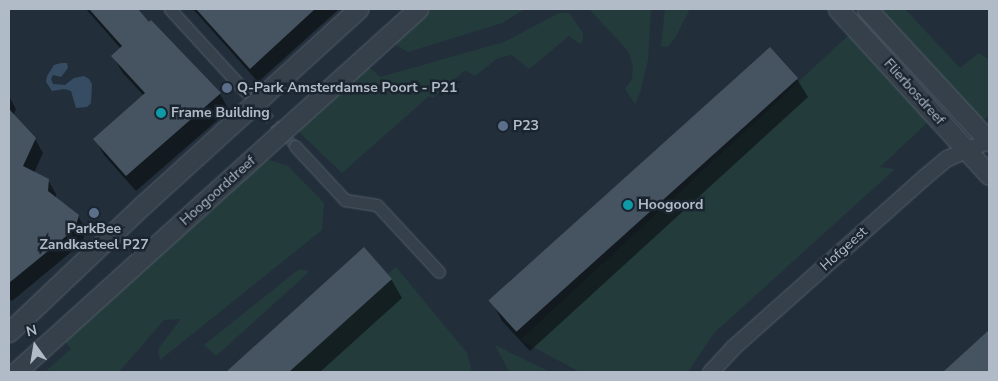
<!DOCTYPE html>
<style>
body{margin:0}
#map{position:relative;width:998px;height:381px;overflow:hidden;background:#222f3b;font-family:"Nunito Sans",sans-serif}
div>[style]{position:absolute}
.green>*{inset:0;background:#243b3c}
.water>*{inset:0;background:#354c63}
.shadow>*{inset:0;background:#0007}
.building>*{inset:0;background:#465462;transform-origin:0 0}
.pedestrian-tunnel>*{height:11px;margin-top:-5.5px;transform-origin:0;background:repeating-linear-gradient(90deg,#374450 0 11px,transparent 0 16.5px)}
.roads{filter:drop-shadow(0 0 1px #545e69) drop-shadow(0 0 1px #545e69)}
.pedestrian>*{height:11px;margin:-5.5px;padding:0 5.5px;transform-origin:5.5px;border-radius:5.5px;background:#36404b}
.minor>*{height:15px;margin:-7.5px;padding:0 7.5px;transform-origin:7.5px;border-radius:7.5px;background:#36404b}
.tertiary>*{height:19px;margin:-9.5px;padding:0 9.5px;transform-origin:9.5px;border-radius:9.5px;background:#36404b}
.dots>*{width:14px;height:14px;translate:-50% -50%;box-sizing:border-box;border:2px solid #1b2530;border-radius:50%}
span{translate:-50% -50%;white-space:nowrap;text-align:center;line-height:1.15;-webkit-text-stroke:5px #1b2530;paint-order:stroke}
.poi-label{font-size:14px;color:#b1bbc7;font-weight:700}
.left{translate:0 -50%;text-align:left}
.street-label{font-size:14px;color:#b1bbc7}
.frame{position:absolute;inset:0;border:10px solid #b1bbc7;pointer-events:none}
.north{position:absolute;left:10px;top:321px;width:50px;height:50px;-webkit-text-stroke:4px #1b2530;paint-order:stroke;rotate:347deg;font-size:14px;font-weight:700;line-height:20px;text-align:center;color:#b1bbc7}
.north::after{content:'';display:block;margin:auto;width:18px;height:22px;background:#b1bbc7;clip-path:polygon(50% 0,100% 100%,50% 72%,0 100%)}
</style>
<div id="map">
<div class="green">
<div style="clip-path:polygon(432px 9px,525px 9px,502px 23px,408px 52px,392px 43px)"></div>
<div style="clip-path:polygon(589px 9px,651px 9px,648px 60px,640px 93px,635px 104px,625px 89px,632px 79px,633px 66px,628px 51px)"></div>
<div style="clip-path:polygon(665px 9px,690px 9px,675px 38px,668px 47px,661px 46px)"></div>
<div style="clip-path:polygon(879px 9px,905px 9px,960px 68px,979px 53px,988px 59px,989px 118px,981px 119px)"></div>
<div style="clip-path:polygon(559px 13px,569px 13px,583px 33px,583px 40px,580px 44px,569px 36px,529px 69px,512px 55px,498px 58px,475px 76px,465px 70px,433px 98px,429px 96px,342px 173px,297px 130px,367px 65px,380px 77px,504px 42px)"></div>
<div style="clip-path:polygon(851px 33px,929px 121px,880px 167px,895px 169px,714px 333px,688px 372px,580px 372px,520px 340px)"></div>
<div style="clip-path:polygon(266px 159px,288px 166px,324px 203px,322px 230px,160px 360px,158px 349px,181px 319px,164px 320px,119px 372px,45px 372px,71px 349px,63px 340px)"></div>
<div style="clip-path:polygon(396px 267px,467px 353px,472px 372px,281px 372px)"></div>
<div style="clip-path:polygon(298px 270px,307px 270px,308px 273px,216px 356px,204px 345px)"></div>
<div style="clip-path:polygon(495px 345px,550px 372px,509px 372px)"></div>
</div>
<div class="water">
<div style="clip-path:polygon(61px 63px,67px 63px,68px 68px,61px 77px,53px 75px,51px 79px,53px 84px,65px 85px,74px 78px,84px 76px,89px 79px,92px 84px,91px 103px,87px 107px,76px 108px,71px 91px,64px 89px,52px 91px,46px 82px,47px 76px,54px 65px)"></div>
</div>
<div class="shadow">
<div style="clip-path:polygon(86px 9px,136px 9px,149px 24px,151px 22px,220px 94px,229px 110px,136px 191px,104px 155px,95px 139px,144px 96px,122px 72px,113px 56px,121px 49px)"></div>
<div style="clip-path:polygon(193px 9px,339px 9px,258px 82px)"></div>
<div style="clip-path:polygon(770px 49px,797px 79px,808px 97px,530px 351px,502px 321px,492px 302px)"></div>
<div style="clip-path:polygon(9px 96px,16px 109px,13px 116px,35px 139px,43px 153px,34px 173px,48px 180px,56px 194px,56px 199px,78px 216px,86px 230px,82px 243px,12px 301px,9px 299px)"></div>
<div style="clip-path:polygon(363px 249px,391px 279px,402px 298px,320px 372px,228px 372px)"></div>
<div style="clip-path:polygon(989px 332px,989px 372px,945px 372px)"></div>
</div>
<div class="building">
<div style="clip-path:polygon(89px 9px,138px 9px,149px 22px,151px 20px,221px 93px,126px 176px,93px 139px,145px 93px,111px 56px,122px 46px)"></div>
<div style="clip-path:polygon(196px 9px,315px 9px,250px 69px)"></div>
<div style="left:770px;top:47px;width:42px;height:379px;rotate:48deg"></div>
<div style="clip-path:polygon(9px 109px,36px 138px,23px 166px,49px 179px,48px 191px,79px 215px,75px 229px,9px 283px)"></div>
<div style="clip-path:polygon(364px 247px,392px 279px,289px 372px,226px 372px)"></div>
<div style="clip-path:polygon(989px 330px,989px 372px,943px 372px)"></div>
</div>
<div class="pedestrian-tunnel">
<div style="left:252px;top:99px;width:64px;rotate:47.5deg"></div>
</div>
<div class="roads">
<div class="pedestrian">
<div style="left:170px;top:9px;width:111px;rotate:47.6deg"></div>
<div style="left:295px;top:146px;width:74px;rotate:47.2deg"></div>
<div style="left:345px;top:200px;width:32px;rotate:9deg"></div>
<div style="left:377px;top:205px;width:91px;rotate:47.2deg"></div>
</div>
<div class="minor">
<div style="left:710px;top:372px;width:33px;rotate:-47deg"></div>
<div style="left:732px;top:348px;width:257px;rotate:-41.7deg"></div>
<div style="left:924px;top:177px;width:30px;rotate:-40deg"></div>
<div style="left:947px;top:158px;width:46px;rotate:-23.2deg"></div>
</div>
<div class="tertiary">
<div style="left:838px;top:9px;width:224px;rotate:47.7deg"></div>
<div style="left:867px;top:9px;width:180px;rotate:47.3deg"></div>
<div style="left:9px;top:332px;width:186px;rotate:-43.5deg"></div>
<div style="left:144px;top:204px;width:290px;rotate:-42.3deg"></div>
<div style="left:16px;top:372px;width:542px;rotate:-42.08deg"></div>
</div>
</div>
<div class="dots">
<div style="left:227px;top:88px;background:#5c6f8a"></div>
<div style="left:161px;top:113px;background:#0f9aa8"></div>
<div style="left:503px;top:126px;background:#5c6f8a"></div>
<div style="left:628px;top:205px;background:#0f9aa8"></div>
<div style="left:94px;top:213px;background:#5c6f8a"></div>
</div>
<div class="poi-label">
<span class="left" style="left:237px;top:88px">Q-Park Amsterdamse Poort - P21</span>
<span class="left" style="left:171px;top:113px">Frame Building</span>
<span class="left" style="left:513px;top:126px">P23</span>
<span class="left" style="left:638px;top:205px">Hoogoord</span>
<span style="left:94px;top:237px">ParkBee<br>Zandkasteel P27</span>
</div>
<div class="street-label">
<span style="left:914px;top:92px;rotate:48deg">Flierbosdreef</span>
<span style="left:218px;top:191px;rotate:-42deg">Hoogoorddreef</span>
<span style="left:844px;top:249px;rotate:-42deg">Hofgeest</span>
</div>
<div class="frame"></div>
<div class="north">N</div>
</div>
